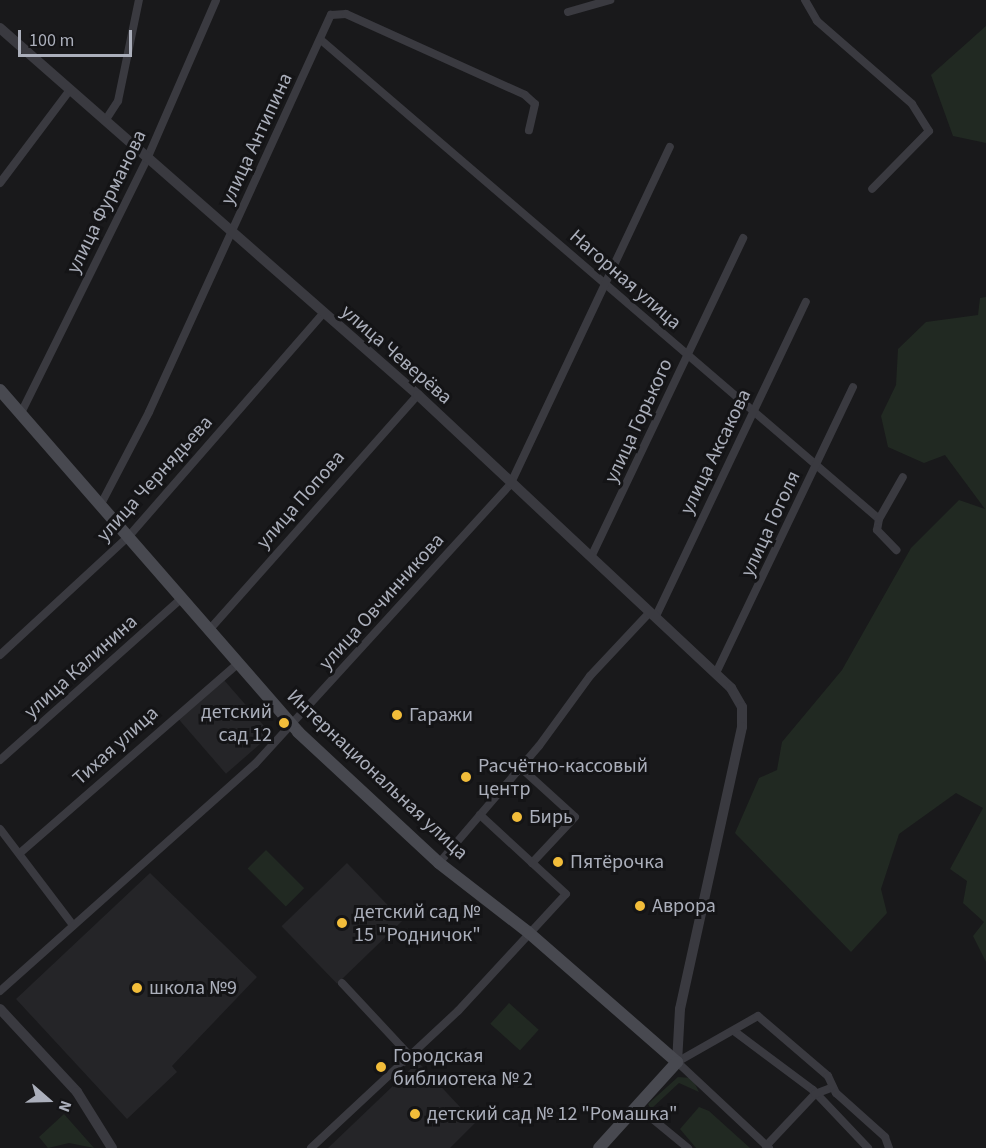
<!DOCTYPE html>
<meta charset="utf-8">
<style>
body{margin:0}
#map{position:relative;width:986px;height:1148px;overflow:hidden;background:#19191b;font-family:"Source Sans 3",sans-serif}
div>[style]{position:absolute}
.built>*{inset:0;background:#252528;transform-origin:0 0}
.green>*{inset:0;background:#212922;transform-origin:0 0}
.minor>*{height:8px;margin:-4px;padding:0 4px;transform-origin:4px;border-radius:4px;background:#3a3a40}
.tertiary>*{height:10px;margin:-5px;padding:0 5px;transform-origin:5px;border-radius:5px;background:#3a3a40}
.secondary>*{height:12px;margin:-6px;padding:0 6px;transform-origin:6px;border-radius:6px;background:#484950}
.dots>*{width:16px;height:16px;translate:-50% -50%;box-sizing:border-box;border:3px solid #141416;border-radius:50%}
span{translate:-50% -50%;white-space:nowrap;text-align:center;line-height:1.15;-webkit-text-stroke:6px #141416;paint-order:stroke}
.street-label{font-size:20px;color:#abafbb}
.poi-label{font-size:20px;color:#abafbb}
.right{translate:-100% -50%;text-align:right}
.left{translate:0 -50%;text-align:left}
.north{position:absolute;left:18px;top:1070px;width:60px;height:60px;-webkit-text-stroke:4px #141416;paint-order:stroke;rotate:110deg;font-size:16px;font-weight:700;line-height:24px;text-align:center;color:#abafbb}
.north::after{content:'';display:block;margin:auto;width:21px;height:27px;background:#abafbb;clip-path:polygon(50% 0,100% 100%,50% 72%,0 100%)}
.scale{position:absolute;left:18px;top:30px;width:114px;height:27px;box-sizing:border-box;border:3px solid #abafbb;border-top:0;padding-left:8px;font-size:18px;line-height:21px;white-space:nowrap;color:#abafbb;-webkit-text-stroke:4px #141416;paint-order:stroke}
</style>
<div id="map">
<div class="built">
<div style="left:224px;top:680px;width:72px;height:60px;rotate:49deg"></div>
<div style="left:347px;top:863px;width:80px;height:91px;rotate:46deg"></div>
<div style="clip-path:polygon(150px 873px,257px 977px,172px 1066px,177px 1072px,127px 1119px,16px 999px)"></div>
<div style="clip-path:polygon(418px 1062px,475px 1123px,450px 1148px,328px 1148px)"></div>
</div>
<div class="green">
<div style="clip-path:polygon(986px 26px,986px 143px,953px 136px,931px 75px)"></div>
<div style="clip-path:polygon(986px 297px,986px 962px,973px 936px,984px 922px,963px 903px,967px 881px,950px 869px,983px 808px,956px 793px,899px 834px,881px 889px,887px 913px,851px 952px,735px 833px,759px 778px,777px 770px,782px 742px,842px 670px,911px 548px,959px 500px,985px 509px,945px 455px,924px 463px,888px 447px,881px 416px,896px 385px,898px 349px,926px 322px,978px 315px,980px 298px)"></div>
<div style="left:266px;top:850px;width:54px;height:26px;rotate:45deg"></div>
<div style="left:509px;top:1003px;width:40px;height:28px;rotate:42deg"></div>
<div style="clip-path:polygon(678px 1077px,692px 1078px,699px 1092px,679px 1083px,651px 1109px,648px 1104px)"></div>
<div style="clip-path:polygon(699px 1107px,709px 1111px,750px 1148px,696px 1148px,680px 1129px)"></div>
<div style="clip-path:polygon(64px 1114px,94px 1148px,69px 1143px,48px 1148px,39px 1137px)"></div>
</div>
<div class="minor">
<div style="left:805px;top:0;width:24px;rotate:60deg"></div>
<div style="left:817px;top:21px;width:126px;rotate:41.1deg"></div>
<div style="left:912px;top:104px;width:32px;rotate:58deg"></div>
<div style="left:929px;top:131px;width:81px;rotate:134.5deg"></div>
<div style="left:568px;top:12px;width:44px;rotate:-15.9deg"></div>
<div style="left:321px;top:40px;width:735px;rotate:40.64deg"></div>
<div style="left:879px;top:519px;width:11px;rotate:100deg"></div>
<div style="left:877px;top:530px;width:28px;rotate:46deg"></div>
<div style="left:105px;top:121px;width:24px;rotate:-57deg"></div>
<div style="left:118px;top:101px;width:103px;rotate:-78.3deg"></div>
<div style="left:0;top:183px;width:115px;rotate:-53.1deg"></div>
<div style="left:20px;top:415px;width:286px;rotate:-63.6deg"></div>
<div style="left:147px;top:159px;width:173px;rotate:-66.5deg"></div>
<div style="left:101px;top:504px;width:104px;rotate:-62.4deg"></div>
<div style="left:149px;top:412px;width:437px;rotate:-65.4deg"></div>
<div style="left:331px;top:15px;width:15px;rotate:-4deg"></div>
<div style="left:346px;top:14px;width:196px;rotate:24.3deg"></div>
<div style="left:525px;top:95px;width:13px;rotate:42deg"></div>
<div style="left:535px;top:104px;width:27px;rotate:103deg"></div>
<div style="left:879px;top:519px;width:48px;rotate:-60.3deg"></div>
<div style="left:593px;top:553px;width:349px;rotate:-64.5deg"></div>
<div style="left:656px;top:616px;width:348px;rotate:-64.5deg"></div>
<div style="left:210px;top:629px;width:313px;rotate:-48.4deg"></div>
<div style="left:0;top:655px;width:176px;rotate:-42.7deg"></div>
<div style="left:129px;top:536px;width:295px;rotate:-48.9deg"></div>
<div style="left:716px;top:673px;width:317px;rotate:-64.4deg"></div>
<div style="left:0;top:760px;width:244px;rotate:-41.7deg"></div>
<div style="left:520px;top:767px;width:74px;rotate:42.3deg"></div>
<div style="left:575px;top:817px;width:63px;rotate:133.1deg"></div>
<div style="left:0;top:829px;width:121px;rotate:52.8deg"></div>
<div style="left:20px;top:853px;width:286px;rotate:-41deg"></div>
<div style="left:439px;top:863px;width:154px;rotate:-49.5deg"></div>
<div style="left:539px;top:746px;width:87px;rotate:-53.9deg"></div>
<div style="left:590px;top:676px;width:88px;rotate:-46.8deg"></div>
<div style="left:342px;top:983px;width:100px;rotate:47deg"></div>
<div style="left:0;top:991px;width:341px;rotate:-41.7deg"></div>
<div style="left:255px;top:764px;width:378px;rotate:-47.6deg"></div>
<div style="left:510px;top:485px;width:374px;rotate:-64.7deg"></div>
<div style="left:734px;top:1031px;width:99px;rotate:36.8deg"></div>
<div style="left:813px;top:1090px;width:80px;rotate:46.5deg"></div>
<div style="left:638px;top:1107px;width:65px;rotate:39.4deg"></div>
<div style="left:766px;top:1146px;width:71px;rotate:-46.7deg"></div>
<div style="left:815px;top:1094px;width:19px;rotate:-21deg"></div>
<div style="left:311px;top:1148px;width:201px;rotate:-43deg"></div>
<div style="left:458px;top:1011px;width:159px;rotate:-47.3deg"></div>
<div style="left:566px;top:894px;width:117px;rotate:-137.4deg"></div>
<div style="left:769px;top:1148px;width:126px;rotate:-136.9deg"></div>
<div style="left:677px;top:1062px;width:93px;rotate:-29.6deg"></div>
<div style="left:758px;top:1016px;width:92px;rotate:40.6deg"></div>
<div style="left:828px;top:1076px;width:19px;rotate:65deg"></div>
<div style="left:836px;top:1093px;width:66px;rotate:41.9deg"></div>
<div style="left:885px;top:1137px;width:12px;rotate:70deg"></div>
</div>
<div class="tertiary">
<div style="left:0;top:28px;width:556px;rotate:41.28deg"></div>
<div style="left:418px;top:395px;width:429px;rotate:43.1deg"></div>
<div style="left:731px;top:688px;width:22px;rotate:60deg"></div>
<div style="left:742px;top:707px;width:20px;rotate:90deg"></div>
<div style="left:742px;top:727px;width:289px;rotate:102.4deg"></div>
<div style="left:680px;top:1009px;width:53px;rotate:93.2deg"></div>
<div style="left:0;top:1009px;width:113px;rotate:47.1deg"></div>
<div style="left:77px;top:1092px;width:66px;rotate:58deg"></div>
</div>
<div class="secondary">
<div style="left:0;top:390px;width:454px;rotate:48.9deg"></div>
<div style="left:298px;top:732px;width:192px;rotate:42.9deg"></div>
<div style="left:439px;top:863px;width:113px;rotate:37.8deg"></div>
<div style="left:528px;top:932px;width:198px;rotate:41.1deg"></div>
<div style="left:677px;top:1062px;width:116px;rotate:132.2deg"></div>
</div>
<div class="dots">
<div style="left:397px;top:715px;background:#f2bd3a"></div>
<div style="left:284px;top:723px;background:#f2bd3a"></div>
<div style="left:466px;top:777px;background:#f2bd3a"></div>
<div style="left:517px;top:817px;background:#f2bd3a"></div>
<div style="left:558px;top:862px;background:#f2bd3a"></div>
<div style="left:640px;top:906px;background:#f2bd3a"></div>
<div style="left:342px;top:923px;background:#f2bd3a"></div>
<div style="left:137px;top:988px;background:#f2bd3a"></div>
<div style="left:381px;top:1067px;background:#f2bd3a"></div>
<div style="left:415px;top:1114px;background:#f2bd3a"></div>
</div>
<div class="street-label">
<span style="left:257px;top:139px;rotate:-65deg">улица Антипина</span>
<span style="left:107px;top:202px;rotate:-64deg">улица Фурманова</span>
<span style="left:625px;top:280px;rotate:41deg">Нагорная улица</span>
<span style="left:396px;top:355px;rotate:41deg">улица Чеверёва</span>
<span style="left:639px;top:421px;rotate:-65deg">улица Горького</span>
<span style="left:716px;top:452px;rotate:-64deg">улица Аксакова</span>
<span style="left:155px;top:479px;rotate:-48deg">улица Чернядьева</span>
<span style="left:301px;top:500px;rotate:-49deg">улица Попова</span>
<span style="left:771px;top:524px;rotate:-65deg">улица Гоголя</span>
<span style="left:382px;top:602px;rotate:-48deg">улица Овчинникова</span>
<span style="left:81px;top:667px;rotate:-42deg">улица Калинина</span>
<span style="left:116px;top:746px;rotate:-42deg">Тихая улица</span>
<span style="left:377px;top:775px;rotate:43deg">Интернациональная улица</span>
</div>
<div class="poi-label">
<span class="right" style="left:272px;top:724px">детский<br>сад 12</span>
<span class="left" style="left:409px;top:715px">Гаражи</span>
<span class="left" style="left:478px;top:778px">Расчётно-кассовый<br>центр</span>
<span class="left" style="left:529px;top:817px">Бирь</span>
<span class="left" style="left:570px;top:862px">Пятёрочка</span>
<span class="left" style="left:652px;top:906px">Аврора</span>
<span class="left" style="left:354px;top:924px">детский сад №<br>15 "Родничок"</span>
<span class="left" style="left:149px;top:988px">школа №9</span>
<span class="left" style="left:393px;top:1068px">Городская<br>библиотека № 2</span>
<span class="left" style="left:427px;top:1114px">детский сад № 12 "Ромашка"</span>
</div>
<div class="north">N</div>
<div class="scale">100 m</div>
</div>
